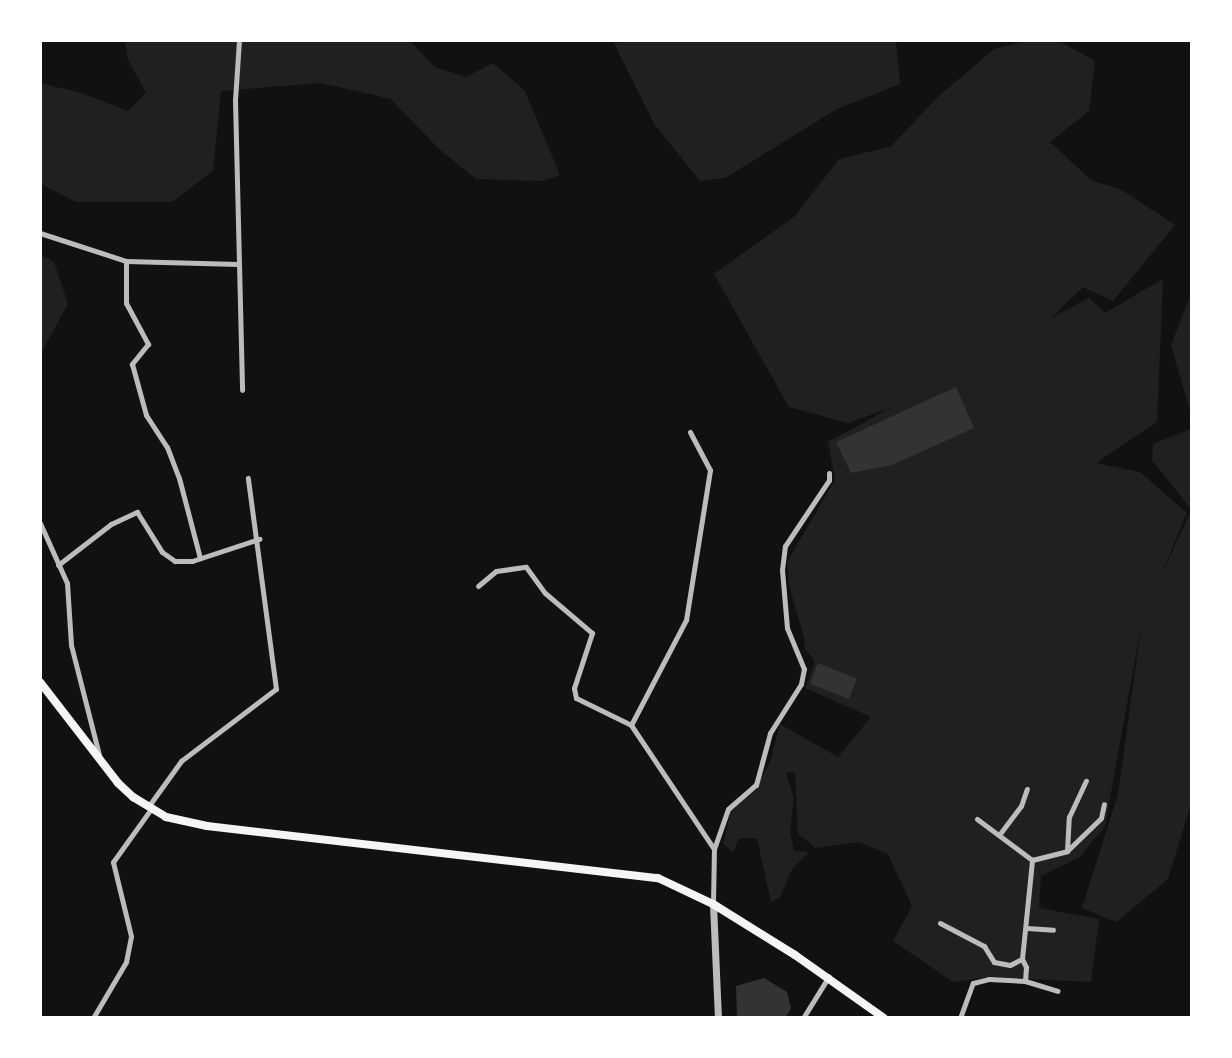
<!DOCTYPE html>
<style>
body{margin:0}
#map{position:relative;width:1232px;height:1058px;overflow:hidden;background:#111;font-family:"Varela Round",sans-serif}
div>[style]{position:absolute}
.green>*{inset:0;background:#202020}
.water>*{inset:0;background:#333;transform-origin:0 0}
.minor>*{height:5px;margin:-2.5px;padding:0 2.5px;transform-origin:2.5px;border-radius:2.5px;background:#bcbcbc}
.tertiary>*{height:7px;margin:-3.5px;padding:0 3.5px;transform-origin:3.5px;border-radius:3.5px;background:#bcbcbc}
.primary>*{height:8px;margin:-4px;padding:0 4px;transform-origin:4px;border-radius:4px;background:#f5f5f5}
span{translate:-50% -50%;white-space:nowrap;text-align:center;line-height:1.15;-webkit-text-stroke:4.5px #fff;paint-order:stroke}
.frame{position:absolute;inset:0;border:42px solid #fff;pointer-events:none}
</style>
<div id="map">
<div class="green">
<div style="clip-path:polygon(125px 41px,410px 41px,435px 67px,466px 77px,493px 63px,525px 91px,560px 175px,543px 181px,476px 179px,439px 149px,391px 99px,321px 83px,221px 91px,213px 171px,172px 202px,76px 202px,41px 184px,40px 83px,82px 93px,128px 111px,146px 92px,128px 60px)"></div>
<div style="clip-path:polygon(613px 41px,896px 41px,900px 84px,837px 109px,725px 178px,700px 181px,655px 125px)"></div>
<div style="clip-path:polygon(1027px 41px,1059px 41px,1095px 61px,1089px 111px,1050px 142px,1092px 181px,1120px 189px,1175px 225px,1113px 301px,1083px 287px,1051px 318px,1089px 298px,1105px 313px,1163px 279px,1157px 422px,1096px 463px,1140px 472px,1187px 513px,1160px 577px,1191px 511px,1192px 801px,1168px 879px,1116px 922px,1082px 908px,1118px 794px,1142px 621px,1105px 826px,1080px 857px,1041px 876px,1039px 908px,1099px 919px,1091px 982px,990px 977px,953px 982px,893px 941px,912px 906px,888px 854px,859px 842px,816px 848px,798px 834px,795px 772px,786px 773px,794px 798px,790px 831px,794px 851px,809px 852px,792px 869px,780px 897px,771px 902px,757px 838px,739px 838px,733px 852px,723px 844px,731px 811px,755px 788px,770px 763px,780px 724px,838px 757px,871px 717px,805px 688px,815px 661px,804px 648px,805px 641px,789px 585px,787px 562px,835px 480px,828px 442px,890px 408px,848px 423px,789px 407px,714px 274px,795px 216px,839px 159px,890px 147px,940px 95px,994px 49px)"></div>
<div style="clip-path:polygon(41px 255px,54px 262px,68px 304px,41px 353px)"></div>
<div style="clip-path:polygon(1191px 294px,1192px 294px,1191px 415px,1171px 345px)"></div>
<div style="clip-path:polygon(1191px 429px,1191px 509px,1152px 460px,1153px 444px)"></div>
</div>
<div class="water">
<div style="clip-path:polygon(956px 387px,974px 428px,892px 465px,851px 473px,836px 442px)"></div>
<div style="left:818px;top:663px;width:42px;height:22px;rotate:22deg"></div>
<div style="clip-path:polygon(764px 978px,787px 992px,791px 1008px,786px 1017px,737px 1017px,736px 986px)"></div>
</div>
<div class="minor">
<div style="left:239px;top:40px;width:60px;rotate:93.8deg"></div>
<div style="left:235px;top:100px;width:290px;rotate:88.6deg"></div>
<div style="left:40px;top:233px;width:90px;rotate:18deg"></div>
<div style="left:126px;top:261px;width:112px;rotate:1.5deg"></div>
<div style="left:126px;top:261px;width:42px;rotate:90deg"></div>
<div style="left:126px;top:303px;width:47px;rotate:61.8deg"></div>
<div style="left:148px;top:344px;width:26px;rotate:129deg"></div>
<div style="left:132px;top:364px;width:53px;rotate:74.6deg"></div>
<div style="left:146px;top:415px;width:38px;rotate:57deg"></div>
<div style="left:167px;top:447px;width:33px;rotate:69deg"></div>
<div style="left:179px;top:478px;width:83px;rotate:75.3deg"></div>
<div style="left:40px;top:523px;width:66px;rotate:65.8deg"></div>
<div style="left:67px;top:583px;width:62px;rotate:86.3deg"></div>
<div style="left:71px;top:645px;width:114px;rotate:75.7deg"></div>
<div style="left:58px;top:565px;width:67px;rotate:-37.7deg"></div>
<div style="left:111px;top:524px;width:29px;rotate:-25deg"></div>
<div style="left:137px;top:512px;width:47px;rotate:58deg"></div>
<div style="left:162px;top:552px;width:16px;rotate:35deg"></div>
<div style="left:175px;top:561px;width:17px"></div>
<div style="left:192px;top:561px;width:71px;rotate:-18.2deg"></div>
<div style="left:478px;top:586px;width:23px;rotate:-40deg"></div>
<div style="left:496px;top:571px;width:30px;rotate:-8deg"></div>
<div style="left:526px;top:567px;width:32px;rotate:54deg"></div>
<div style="left:545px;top:593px;width:62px;rotate:40.4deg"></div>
<div style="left:592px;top:633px;width:58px;rotate:108.1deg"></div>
<div style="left:574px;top:688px;width:10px;rotate:79deg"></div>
<div style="left:576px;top:698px;width:61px;rotate:26.1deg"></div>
<div style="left:631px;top:725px;width:149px;rotate:56.2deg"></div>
<div style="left:631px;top:725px;width:119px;rotate:-62.4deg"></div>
<div style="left:686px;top:620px;width:152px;rotate:-80.9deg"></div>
<div style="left:710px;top:470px;width:43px;rotate:-117.8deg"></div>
<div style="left:148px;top:807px;width:57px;rotate:-54.3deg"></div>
<div style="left:181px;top:761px;width:119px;rotate:-37.2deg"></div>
<div style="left:276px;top:689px;width:213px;rotate:-97.6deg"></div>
<div style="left:977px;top:819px;width:69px;rotate:36.7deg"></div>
<div style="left:999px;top:835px;width:36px;rotate:-53deg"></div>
<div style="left:1021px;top:806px;width:18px;rotate:-71deg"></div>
<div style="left:1067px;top:851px;width:34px;rotate:-87deg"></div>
<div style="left:1069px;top:817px;width:40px;rotate:-65deg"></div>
<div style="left:1032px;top:860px;width:36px;rotate:-14deg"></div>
<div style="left:1067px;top:851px;width:47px;rotate:-44.1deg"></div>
<div style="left:1101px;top:818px;width:14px;rotate:-78deg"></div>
<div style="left:713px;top:904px;width:55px;rotate:-89deg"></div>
<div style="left:714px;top:849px;width:42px;rotate:-70.7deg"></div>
<div style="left:728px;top:809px;width:37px;rotate:-41deg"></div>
<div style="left:756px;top:785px;width:54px;rotate:-74.9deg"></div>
<div style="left:770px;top:733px;width:58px;rotate:-57.7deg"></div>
<div style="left:801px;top:684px;width:15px;rotate:-79deg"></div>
<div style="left:804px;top:669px;width:44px;rotate:-112.5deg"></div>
<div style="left:787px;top:628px;width:58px;rotate:-94.9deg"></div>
<div style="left:782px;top:570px;width:24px;rotate:-83deg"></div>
<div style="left:785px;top:546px;width:79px;rotate:-56.3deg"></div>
<div style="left:829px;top:480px;width:7px;rotate:-90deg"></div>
<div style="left:940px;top:923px;width:50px;rotate:27.6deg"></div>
<div style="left:984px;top:946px;width:19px;rotate:58deg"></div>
<div style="left:994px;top:962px;width:16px;rotate:11deg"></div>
<div style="left:1010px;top:965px;width:13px;rotate:-27deg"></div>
<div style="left:1022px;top:959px;width:100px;rotate:-84.2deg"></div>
<div style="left:1027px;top:928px;width:26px;rotate:4deg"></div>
<div style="left:1022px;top:959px;width:9px;rotate:63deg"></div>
<div style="left:1026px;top:967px;width:14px;rotate:94deg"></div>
<div style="left:93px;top:1018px;width:65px;rotate:-59.5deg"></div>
<div style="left:126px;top:962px;width:26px;rotate:-79deg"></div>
<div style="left:131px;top:936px;width:76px;rotate:-103.7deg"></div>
<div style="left:113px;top:862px;width:65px;rotate:-54.4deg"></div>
<div style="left:803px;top:1018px;width:49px;rotate:-58.2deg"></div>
<div style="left:960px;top:1018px;width:37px;rotate:-70deg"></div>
<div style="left:973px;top:983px;width:16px;rotate:-14deg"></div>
<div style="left:989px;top:979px;width:36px;rotate:3deg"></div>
<div style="left:1025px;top:981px;width:34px;rotate:17deg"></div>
</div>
<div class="tertiary">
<div style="left:713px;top:904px;width:114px;rotate:87.5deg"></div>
</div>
<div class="primary">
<div style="left:40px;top:682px;width:128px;rotate:52.3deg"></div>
<div style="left:118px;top:783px;width:21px;rotate:43deg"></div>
<div style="left:133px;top:797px;width:39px;rotate:31deg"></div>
<div style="left:166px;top:817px;width:42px;rotate:12.4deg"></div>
<div style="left:207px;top:826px;width:454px;rotate:6.6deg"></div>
<div style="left:658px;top:878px;width:61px;rotate:25.3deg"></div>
<div style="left:713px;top:904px;width:97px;rotate:31.9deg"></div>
<div style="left:795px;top:955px;width:109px;rotate:35.3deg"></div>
</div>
<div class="frame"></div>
</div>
